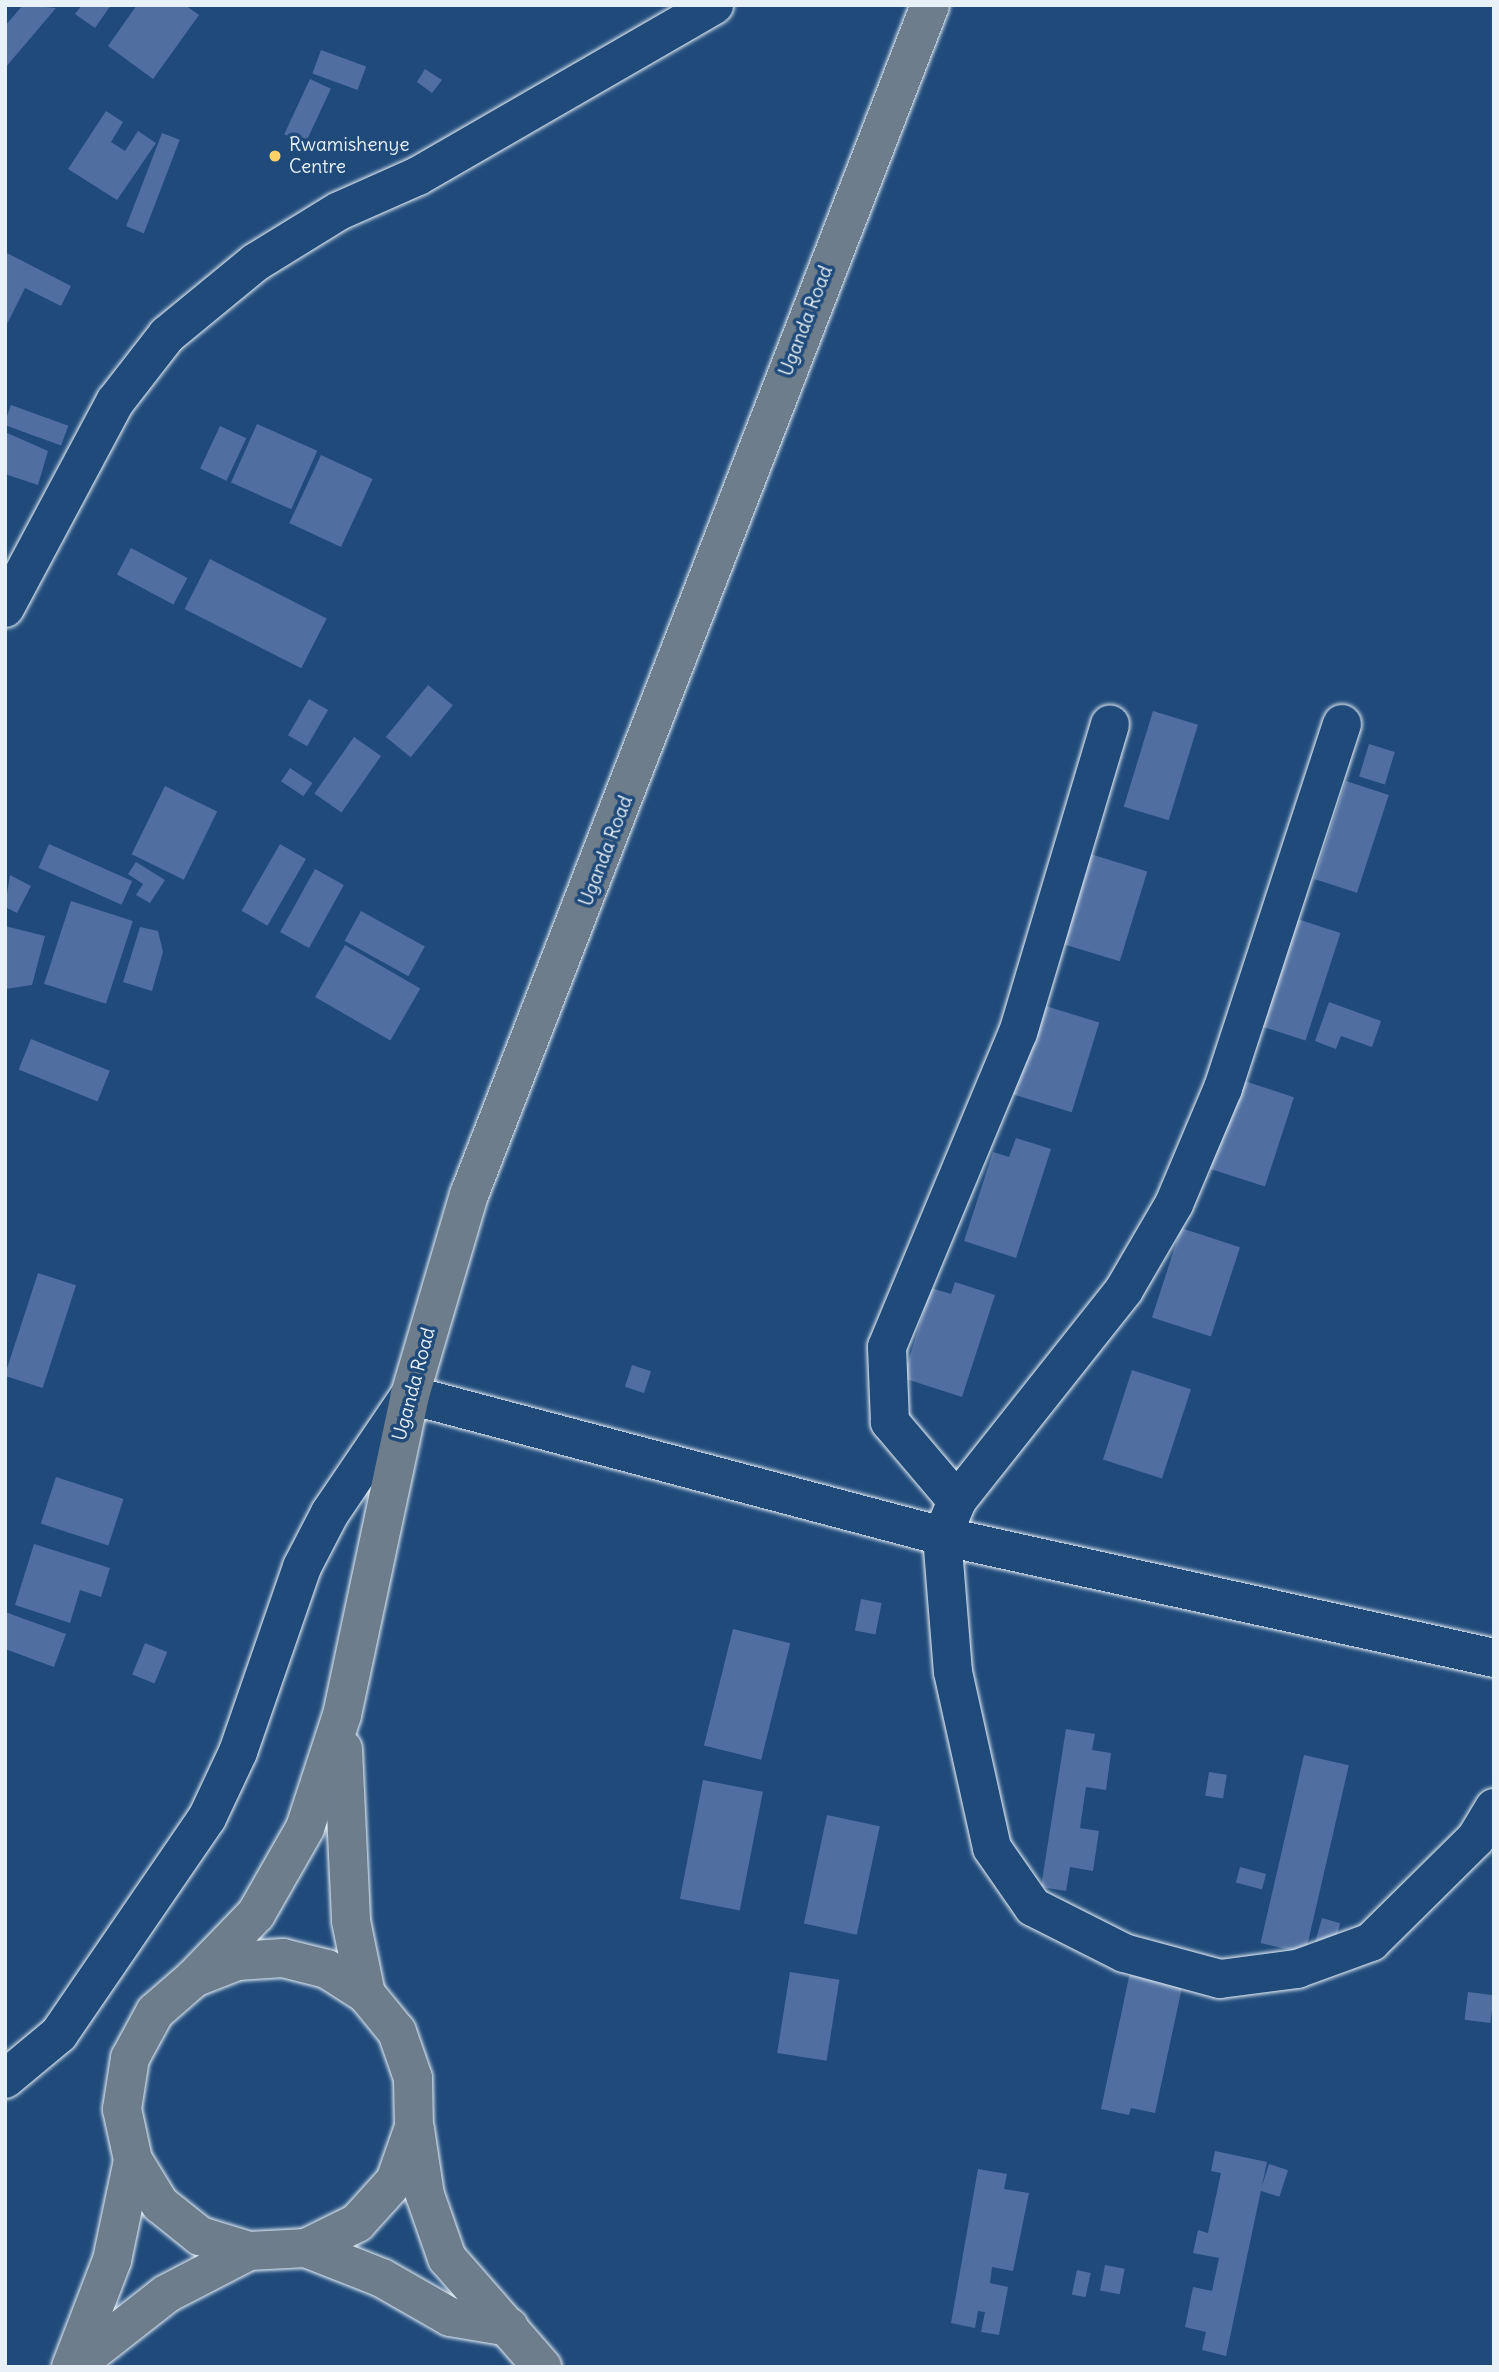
<!DOCTYPE html>
<style>
body{margin:0}
#map{position:relative;width:1499px;height:2372px;overflow:hidden;background:#1f4a7a;font-family:Delius,sans-serif}
div>[style]{position:absolute}
.building>*{inset:0;background:#506fa0;transform-origin:0 0}
.roads{filter:drop-shadow(0 0 2px #e8f1f8) drop-shadow(0 0 2px #e8f1f8)}
.minor>*{height:38px;margin:-19px;padding:0 19px;transform-origin:19px;border-radius:19px;background:#1f4a7a}
.primary>*{height:38px;margin:-19px;padding:0 19px;transform-origin:19px;border-radius:19px;background:#6d7d8c}
.trunk>*{height:38px;margin:-19px;padding:0 19px;transform-origin:19px;border-radius:19px;background:#6d7d8c}
.dots>*{width:19px;height:19px;translate:-50% -50%;box-sizing:border-box;border:4px solid #1f4a7a;border-radius:50%}
span{translate:-50% -50%;white-space:nowrap;text-align:center;line-height:1.15;-webkit-text-stroke:7px #1f4a7a;paint-order:stroke}
.poi-label{font-size:19px;color:#e8f1f8}
.left{translate:0 -50%;text-align:left}
.street-label{font-size:19px;color:#e8f1f8}
.frame{position:absolute;inset:0;border:7px solid #e8f1f8;pointer-events:none}
</style>
<div id="map">
<div class="building">
<div style="clip-path:polygon(23px 5px,56px 8px,5px 68px,5px 26px)"></div>
<div style="clip-path:polygon(82px 5px,111px 5px,95px 28px,75px 14px)"></div>
<div style="clip-path:polygon(137px 5px,185px 5px,199px 15px,153px 79px,108px 46px)"></div>
<div style="left:321px;top:50px;width:48px;height:25px;rotate:20deg"></div>
<div style="clip-path:polygon(425px 69px,442px 80px,432px 93px,417px 82px)"></div>
<div style="left:310px;top:79px;width:23px;height:61px;rotate:25deg"></div>
<div style="clip-path:polygon(106px 111px,123px 122px,111px 142px,125px 151px,138px 131px,156px 143px,117px 200px,68px 169px)"></div>
<div style="left:162px;top:133px;width:19px;height:100px;rotate:21deg"></div>
<div style="clip-path:polygon(5px 252px,71px 286px,61px 306px,25px 288px,5px 328px)"></div>
<div style="left:11px;top:405px;width:61px;height:21px;rotate:20deg"></div>
<div style="left:257px;top:424px;width:66px;height:64px;rotate:24deg"></div>
<div style="left:220px;top:426px;width:29px;height:47px;rotate:25deg"></div>
<div style="clip-path:polygon(5px 432px,48px 451px,38px 485px,5px 474px)"></div>
<div style="left:321px;top:455px;width:57px;height:75px;rotate:25deg"></div>
<div style="left:131px;top:548px;width:64px;height:30px;rotate:28deg"></div>
<div style="left:210px;top:559px;width:131px;height:56px;rotate:27deg"></div>
<div style="left:428px;top:685px;width:32px;height:67px;rotate:39deg"></div>
<div style="left:309px;top:699px;width:22px;height:42px;rotate:30deg"></div>
<div style="left:1153px;top:711px;width:47px;height:100px;rotate:17deg"></div>
<div style="left:354px;top:737px;width:33px;height:69px;rotate:35deg"></div>
<div style="left:1369px;top:744px;width:27px;height:34px;rotate:17deg"></div>
<div style="left:290px;top:768px;width:27px;height:16px;rotate:34deg"></div>
<div style="left:1346px;top:781px;width:45px;height:103px;rotate:18deg"></div>
<div style="left:165px;top:786px;width:58px;height:76px;rotate:26deg"></div>
<div style="left:49px;top:844px;width:91px;height:26px;rotate:24deg"></div>
<div style="left:280px;top:844px;width:30px;height:77px;rotate:30deg"></div>
<div style="left:1087px;top:853px;width:63px;height:94px;rotate:17deg"></div>
<div style="clip-path:polygon(136px 862px,165px 880px,150px 903px,136px 895px,143px 884px,128px 874px)"></div>
<div style="left:315px;top:869px;width:33px;height:72px;rotate:29deg"></div>
<div style="clip-path:polygon(10px 875px,31px 886px,17px 913px,5px 907px)"></div>
<div style="left:71px;top:901px;width:65px;height:87px;rotate:18deg"></div>
<div style="left:361px;top:911px;width:73px;height:34px;rotate:29deg"></div>
<div style="left:1291px;top:917px;width:52px;height:113px;rotate:18deg"></div>
<div style="clip-path:polygon(5px 926px,45px 936px,32px 985px,5px 989px)"></div>
<div style="clip-path:polygon(140px 927px,158px 931px,163px 952px,152px 991px,123px 982px)"></div>
<div style="left:345px;top:945px;width:87px;height:60px;rotate:30deg"></div>
<div style="clip-path:polygon(1329px 1002px,1381px 1021px,1372px 1047px,1341px 1036px,1336px 1049px,1315px 1041px)"></div>
<div style="left:1039px;top:1004px;width:63px;height:94px;rotate:17deg"></div>
<div style="left:31px;top:1039px;width:85px;height:33px;rotate:22deg"></div>
<div style="left:1235px;top:1078px;width:62px;height:94px;rotate:18deg"></div>
<div style="clip-path:polygon(1016px 1138px,1051px 1149px,1016px 1258px,964px 1241px,993px 1152px,1009px 1157px)"></div>
<div style="left:1181px;top:1228px;width:62px;height:94px;rotate:18deg"></div>
<div style="left:38px;top:1273px;width:40px;height:108px;rotate:18deg"></div>
<div style="clip-path:polygon(955px 1282px,995px 1295px,962px 1397px,903px 1378px,931px 1288px,951px 1294px)"></div>
<div style="left:632px;top:1365px;width:20px;height:23px;rotate:18deg"></div>
<div style="left:1132px;top:1370px;width:62px;height:94px;rotate:18deg"></div>
<div style="left:56px;top:1477px;width:71px;height:49px;rotate:18deg"></div>
<div style="clip-path:polygon(34px 1544px,110px 1568px,101px 1597px,80px 1590px,70px 1623px,15px 1605px)"></div>
<div style="left:861px;top:1599px;width:21px;height:32px;rotate:11deg"></div>
<div style="clip-path:polygon(5px 1612px,66px 1634px,54px 1667px,5px 1649px)"></div>
<div style="left:733px;top:1629px;width:59px;height:120px;rotate:14deg"></div>
<div style="left:145px;top:1643px;width:24px;height:34px;rotate:22deg"></div>
<div style="clip-path:polygon(1066px 1729px,1095px 1734px,1092px 1750px,1111px 1753px,1106px 1790px,1086px 1787px,1080px 1828px,1099px 1831px,1093px 1871px,1070px 1867px,1066px 1891px,1041px 1887px)"></div>
<div style="left:1304px;top:1755px;width:46px;height:193px;rotate:13deg"></div>
<div style="left:1209px;top:1772px;width:18px;height:24px;rotate:9deg"></div>
<div style="left:703px;top:1780px;width:61px;height:121px;rotate:11deg"></div>
<div style="left:827px;top:1815px;width:54px;height:111px;rotate:12deg"></div>
<div style="left:1240px;top:1867px;width:27px;height:16px;rotate:15deg"></div>
<div style="left:1322px;top:1918px;width:19px;height:32px;rotate:16deg"></div>
<div style="clip-path:polygon(1136px 1944px,1189px 1955px,1155px 2113px,1131px 2108px,1129px 2115px,1101px 2109px)"></div>
<div style="left:790px;top:1972px;width:50px;height:82px;rotate:9deg"></div>
<div style="left:1468px;top:1992px;width:26px;height:28px;rotate:7deg"></div>
<div style="clip-path:polygon(1215px 2151px,1267px 2162px,1226px 2356px,1202px 2350px,1206px 2332px,1185px 2327px,1193px 2287px,1212px 2291px,1219px 2258px,1193px 2253px,1198px 2230px,1208px 2233px,1221px 2173px,1211px 2171px)"></div>
<div style="left:1269px;top:2164px;width:20px;height:28px;rotate:18deg"></div>
<div style="clip-path:polygon(978px 2169px,1007px 2174px,1004px 2189px,1029px 2193px,1013px 2271px,992px 2267px,990px 2283px,1008px 2287px,999px 2335px,981px 2332px,985px 2312px,978px 2311px,975px 2328px,951px 2323px)"></div>
<div style="left:1105px;top:2265px;width:20px;height:26px;rotate:11deg"></div>
<div style="left:1077px;top:2270px;width:14px;height:25px;rotate:12deg"></div>
</div>
<div class="roads">
<div class="minor">
<div style="left:5px;top:608px;width:234px;rotate:-61.9deg"></div>
<div style="left:115px;top:402px;width:85px;rotate:-52.2deg"></div>
<div style="left:167px;top:335px;width:115px;rotate:-39.4deg"></div>
<div style="left:256px;top:262px;width:97px;rotate:-31.6deg"></div>
<div style="left:339px;top:211px;width:86px;rotate:-23.9deg"></div>
<div style="left:418px;top:176px;width:342px;rotate:-30deg"></div>
<div style="left:1342px;top:724px;width:383px;rotate:108.1deg"></div>
<div style="left:1223px;top:1088px;width:126px;rotate:112.9deg"></div>
<div style="left:1174px;top:1204px;width:99px;rotate:120.2deg"></div>
<div style="left:1124px;top:1290px;width:269px;rotate:128.4deg"></div>
<div style="left:957px;top:1501px;width:38px;rotate:113deg"></div>
<div style="left:942px;top:1536px;width:136px;rotate:85.4deg"></div>
<div style="left:953px;top:1672px;width:180px;rotate:77.5deg"></div>
<div style="left:992px;top:1848px;width:72px;rotate:55.2deg"></div>
<div style="left:1033px;top:1907px;width:102px;rotate:26.8deg"></div>
<div style="left:1124px;top:1953px;width:99px;rotate:15.2deg"></div>
<div style="left:1220px;top:1979px;width:78px;rotate:-7.4deg"></div>
<div style="left:1297px;top:1969px;width:79px;rotate:-20deg"></div>
<div style="left:1371px;top:1942px;width:148px;rotate:-44.7deg"></div>
<div style="left:1476px;top:1838px;width:35px;rotate:-59deg"></div>
<div style="left:957px;top:1501px;width:104px;rotate:-130.3deg"></div>
<div style="left:890px;top:1422px;width:75px;rotate:-92.3deg"></div>
<div style="left:887px;top:1347px;width:340px;rotate:-67.4deg"></div>
<div style="left:1018px;top:1033px;width:322px;rotate:-73.4deg"></div>
<div style="left:5px;top:2079px;width:70px;rotate:-39.8deg"></div>
<div style="left:59px;top:2034px;width:262px;rotate:-55.6deg"></div>
<div style="left:207px;top:1818px;width:73px;rotate:-64.8deg"></div>
<div style="left:238px;top:1752px;width:196px;rotate:-70.9deg"></div>
<div style="left:302px;top:1567px;width:61px;rotate:-62.6deg"></div>
<div style="left:330px;top:1513px;width:143px;rotate:-55.9deg"></div>
<div style="left:410px;top:1395px;width:550px;rotate:14.84deg"></div>
<div style="left:942px;top:1536px;width:565px;rotate:12.46deg"></div>
</div>
<div class="primary">
<div style="left:343px;top:1749px;width:172px;rotate:87.3deg"></div>
<div style="left:351px;top:1921px;width:75px;rotate:78.4deg"></div>
<div style="left:194px;top:1978px;width:89px;rotate:-45.9deg"></div>
<div style="left:256px;top:1914px;width:99px;rotate:-60.3deg"></div>
<div style="left:305px;top:1828px;width:119px;rotate:-71.9deg"></div>
<div style="left:342px;top:1715px;width:327px;rotate:-78deg"></div>
<div style="left:410px;top:1395px;width:209px;rotate:-73.6deg"></div>
<div style="left:469px;top:1195px;width:1276px;rotate:-68.82deg"></div>
</div>
<div class="trunk">
<div style="left:415px;top:2129px;width:67px;rotate:81.4deg"></div>
<div style="left:425px;top:2195px;width:67px;rotate:70.8deg"></div>
<div style="left:447px;top:2258px;width:145px;rotate:48.9deg"></div>
<div style="left:306px;top:2248px;width:82px;rotate:21.5deg"></div>
<div style="left:382px;top:2278px;width:78px;rotate:29.8deg"></div>
<div style="left:450px;top:2317px;width:60px;rotate:9.6deg"></div>
<div style="left:71px;top:2367px;width:115px;rotate:-69deg"></div>
<div style="left:112px;top:2260px;width:102px;rotate:-78.1deg"></div>
<div style="left:73px;top:2367px;width:118px;rotate:-38.1deg"></div>
<div style="left:166px;top:2294px;width:93px;rotate:-27.4deg"></div>
<div style="left:249px;top:2251px;width:57px;rotate:-3deg"></div>
<div style="left:306px;top:2248px;width:57px;rotate:-26.1deg"></div>
<div style="left:357px;top:2223px;width:57px;rotate:-47.9deg"></div>
<div style="left:395px;top:2181px;width:57px;rotate:-70.6deg"></div>
<div style="left:414px;top:2127px;width:49px;rotate:-91.2deg"></div>
<div style="left:413px;top:2078px;width:49px;rotate:-109.2deg"></div>
<div style="left:397px;top:2032px;width:49px;rotate:-129.2deg"></div>
<div style="left:366px;top:1994px;width:46px;rotate:-147.3deg"></div>
<div style="left:327px;top:1969px;width:45px;rotate:-166deg"></div>
<div style="left:283px;top:1958px;width:46px;rotate:176.3deg"></div>
<div style="left:237px;top:1961px;width:46px;rotate:158.4deg"></div>
<div style="left:194px;top:1978px;width:52px;rotate:138.9deg"></div>
<div style="left:155px;top:2012px;width:52px;rotate:118.5deg"></div>
<div style="left:130px;top:2058px;width:52px;rotate:98.9deg"></div>
<div style="left:122px;top:2109px;width:52px;rotate:77.8deg"></div>
<div style="left:133px;top:2160px;width:52px;rotate:58.5deg"></div>
<div style="left:160px;top:2204px;width:51px;rotate:38.7deg"></div>
<div style="left:200px;top:2236px;width:51px;rotate:17deg"></div>
</div>
</div>
<div class="dots">
<div style="left:275px;top:156px;background:#ffd166"></div>
</div>
<div class="poi-label">
<span class="left" style="left:289px;top:156px">Rwamishenye<br>Centre</span>
</div>
<div class="street-label">
<span style="left:806px;top:321px;rotate:-69deg">Uganda Road</span>
<span style="left:606px;top:851px;rotate:-69deg">Uganda Road</span>
<span style="left:414px;top:1384px;rotate:-75deg">Uganda Road</span>
</div>
<div class="frame"></div>
</div>
